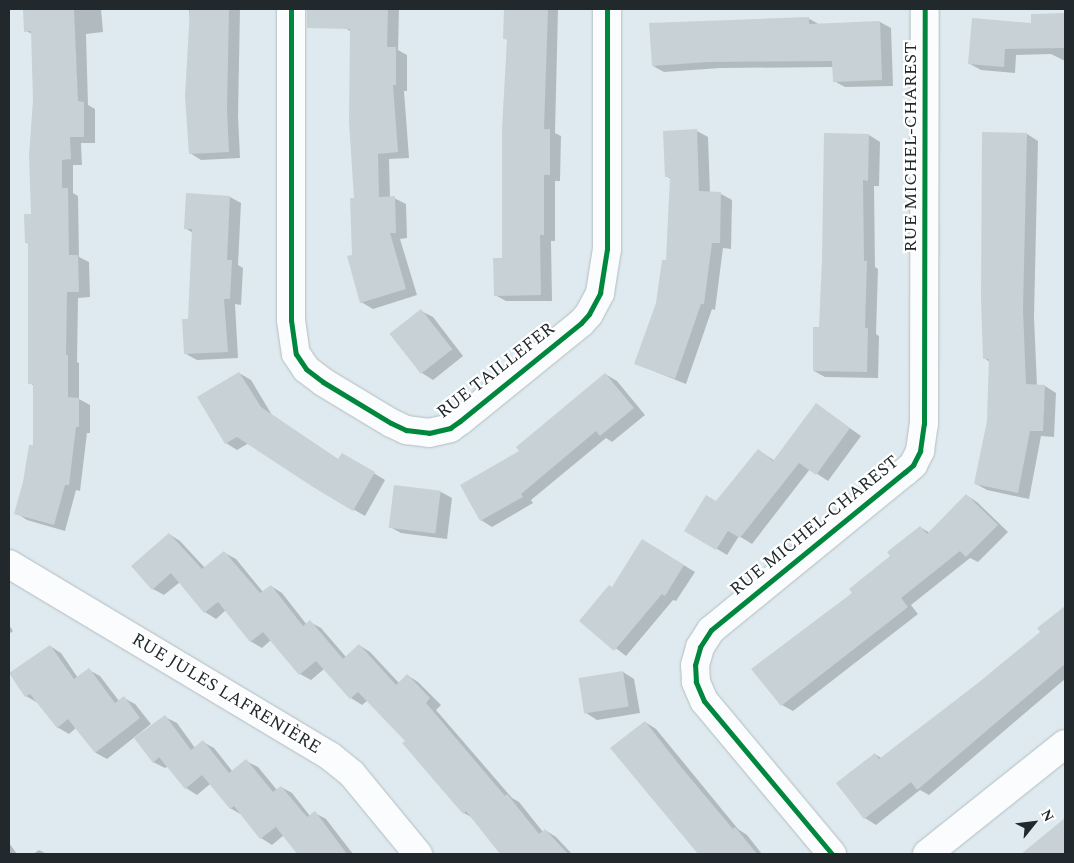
<!DOCTYPE html>
<meta charset="utf-8">
<style>
body{margin:0}
#map{position:relative;width:1074px;height:863px;overflow:hidden;background:#deeaef;font-family:Spectral,serif}
div>[style]{position:absolute}
.shadow>*{inset:0;background:#0003}
.building>*{inset:0;background:#c8d1d5;transform-origin:0 0}
.roads{filter:drop-shadow(0 0 1px #b4bdc0) drop-shadow(0 0 1px #b4bdc0)}
.street>*{height:28px;margin:-14px;padding:0 14px;transform-origin:14px;border-radius:14px;background:#fafcfd}
.cycleway>*{height:5px;margin:-2.5px;padding:0 2.5px;transform-origin:2.5px;border-radius:2.5px;background:#00873e}
span{translate:-50% -50%;white-space:nowrap;text-align:center;line-height:1.15;-webkit-text-stroke:4.5px #fff;paint-order:stroke}
.street-label{font-size:18px;color:#21292c}
.frame{position:absolute;inset:0;border:10px solid #21292c;pointer-events:none}
.north{position:absolute;left:1009px;top:798px;width:50px;height:50px;-webkit-text-stroke:4px #fff;paint-order:stroke;rotate:61deg;font-size:14px;font-weight:700;line-height:20px;text-align:center;color:#21292c}
.north::after{content:'';display:block;margin:auto;width:18px;height:22px;background:#21292c;clip-path:polygon(50% 0,100% 100%,50% 72%,0 100%)}
</style>
<div id="map">
<div class="shadow">
<div style="clip-path:polygon(24px 9px,101px 9px,103px 32px,86px 34px,88px 105px,95px 109px,95px 143px,81px 143px,82px 165px,73px 165px,73px 193px,78px 196px,79px 257px,89px 262px,90px 297px,78px 298px,77px 362px,79px 363px,79px 399px,90px 405px,90px 433px,87px 433px,80px 491px,76px 490px,65px 531px,27px 520px,16px 513px,34px 447px,35px 386px,29px 383px,30px 244px,26px 243px,32px 215px,34px 100px,32px 34px,26px 31px)"></div>
<div style="clip-path:polygon(189px 9px,240px 9px,238px 116px,240px 158px,201px 160px,190px 153px,190px 23px)"></div>
<div style="clip-path:polygon(346px 9px,399px 9px,398px 50px,407px 55px,407px 91px,404px 91px,409px 158px,389px 159px,390px 198px,394px 198px,406px 204px,407px 238px,400px 239px,417px 295px,373px 309px,361px 302px,353px 256px,355px 199px,352px 32px,345px 28px)"></div>
<div style="clip-path:polygon(505px 9px,558px 9px,555px 133px,561px 136px,560px 181px,555px 181px,555px 241px,551px 241px,552px 301px,506px 301px,495px 295px,504px 259px,509px 41px,504px 38px)"></div>
<div style="clip-path:polygon(1065px 15px,1065px 61px,1051px 54px,1016px 55px,1015px 73px,981px 70px,970px 64px,1033px 24px,1032px 16px)"></div>
<div style="clip-path:polygon(808px 18px,820px 25px,880px 22px,891px 28px,893px 86px,845px 87px,834px 81px,834px 67px,720px 68px,664px 72px,653px 66px)"></div>
<div style="clip-path:polygon(697px 131px,708px 137px,710px 193px,721px 194px,732px 200px,731px 249px,723px 248px,715px 310px,712px 309px,686px 384px,636px 364px,657px 303px,667px 261px,671px 179px,666px 176px,664px 132px)"></div>
<div style="clip-path:polygon(1027px 134px,1038px 141px,1034px 317px,1037px 386px,1045px 386px,1056px 393px,1054px 437px,1041px 436px,1029px 499px,987px 490px,976px 484px,989px 421px,990px 362px,984px 358px)"></div>
<div style="clip-path:polygon(869px 135px,880px 142px,879px 186px,874px 186px,875px 267px,878px 269px,876px 334px,879px 336px,878px 378px,825px 377px,814px 371px,820px 329px)"></div>
<div style="clip-path:polygon(187px 195px,230px 197px,241px 203px,238px 265px,243px 268px,241px 305px,235px 304px,238px 358px,197px 360px,186px 354px,190px 320px,193px 233px,185px 228px)"></div>
<div style="clip-path:polygon(421px 311px,433px 317px,463px 356px,433px 380px,422px 373px)"></div>
<div style="clip-path:polygon(239px 373px,251px 380px,272px 415px,339px 460px,342px 454px,385px 480px,365px 516px,313px 486px,249px 443px,237px 450px,226px 443px,199px 398px)"></div>
<div style="clip-path:polygon(605px 374px,617px 381px,645px 415px,612px 442px,606px 438px,531px 500px,533px 503px,492px 527px,481px 520px,521px 451px)"></div>
<div style="clip-path:polygon(817px 405px,861px 436px,828px 481px,810px 469px,752px 544px,739px 536px,727px 555px,686px 530px,716px 502px,758px 450px,775px 461px)"></div>
<div style="clip-path:polygon(441px 492px,452px 498px,447px 539px,401px 533px,390px 527px)"></div>
<div style="clip-path:polygon(966px 495px,977px 502px,1008px 532px,978px 562px,970px 558px,911px 605px,918px 614px,793px 711px,782px 705px,854px 593px,920px 527px,930px 533px)"></div>
<div style="clip-path:polygon(169px 534px,180px 541px,205px 568px,225px 553px,236px 559px,263px 592px,271px 586px,282px 593px,307px 625px,310px 622px,321px 628px,346px 657px,359px 645px,370px 652px,399px 683px,407px 675px,418px 682px,441px 705px,436px 710px,512px 798px,519px 802px,543px 832px,545px 830px,556px 837px,572px 854px,502px 854px,473px 818px,464px 813px,406px 741px,368px 700px,362px 705px,351px 698px,324px 669px,311px 680px,300px 674px,271px 640px,262px 648px,250px 641px,226px 610px,216px 619px,205px 612px,180px 582px,164px 595px,153px 589px,133px 566px)"></div>
<div style="clip-path:polygon(654px 547px,695px 572px,676px 601px,673px 600px,626px 656px,581px 621px)"></div>
<div style="clip-path:polygon(1065px 607px,1065px 679px,929px 795px,920px 790px,876px 825px,865px 818px,837px 784px,875px 754px,881px 758px,978px 684px,1042px 632px,1039px 628px)"></div>
<div style="clip-path:polygon(9px 625px,13px 631px,9px 634px)"></div>
<div style="clip-path:polygon(50px 646px,61px 653px,78px 678px,89px 670px,100px 676px,119px 701px,124px 698px,135px 704px,151px 724px,107px 759px,96px 753px,76px 728px,69px 734px,57px 727px,38px 703px,26px 696px)"></div>
<div style="clip-path:polygon(623px 672px,634px 679px,640px 713px,597px 720px,586px 713px)"></div>
<div style="clip-path:polygon(165px 717px,177px 723px,195px 748px,203px 742px,214px 748px,233px 772px,246px 761px,258px 767px,277px 790px,281px 787px,292px 793px,310px 816px,315px 813px,326px 819px,353px 854px,298px 854px,284px 835px,272px 845px,261px 838px,242px 815px,230px 808px,210px 784px,197px 795px,186px 788px,168px 766px,165px 768px,153px 762px)"></div>
<div style="clip-path:polygon(645px 722px,656px 729px,738px 829px,747px 835px,762px 854px,699px 854px,612px 748px)"></div>
<div style="clip-path:polygon(1065px 821px,1065px 854px,1023px 854px)"></div>
<div style="clip-path:polygon(9px 843px,17px 854px,9px 854px)"></div>
<div style="clip-path:polygon(39px 850px,47px 854px,33px 854px)"></div>
</div>
<div class="building">
<div style="clip-path:polygon(23px 9px,74px 9px,78px 101px,84px 102px,84px 137px,70px 137px,71px 159px,62px 160px,62px 188px,68px 188px,69px 255px,78px 255px,79px 292px,67px 292px,66px 355px,68px 355px,68px 397px,79px 398px,79px 427px,76px 427px,69px 485px,65px 485px,54px 525px,14px 514px,23px 482px,29px 445px,33px 445px,33px 384px,28px 384px,28px 243px,25px 243px,24px 214px,31px 214px,29px 156px,33px 100px,31px 31px,24px 32px)"></div>
<div style="clip-path:polygon(190px 9px,229px 9px,227px 109px,229px 152px,189px 154px,185px 96px)"></div>
<div style="clip-path:polygon(307px 9px,388px 9px,387px 47px,396px 47px,396px 85px,393px 85px,398px 152px,378px 154px,379px 197px,395px 196px,396px 233px,390px 233px,406px 289px,360px 303px,347px 256px,352px 255px,350px 198px,354px 198px,349px 122px,350px 29px,307px 28px)"></div>
<div style="clip-path:polygon(504px 9px,548px 9px,544px 129px,550px 129px,550px 175px,544px 175px,544px 235px,540px 235px,541px 295px,494px 296px,493px 258px,502px 258px,502px 129px,507px 39px,503px 39px)"></div>
<div style="clip-path:polygon(1065px 13px,1065px 48px,1005px 49px,1004px 67px,968px 64px,972px 18px,1031px 23px,1031px 14px)"></div>
<div style="clip-path:polygon(809px 17px,809px 24px,880px 21px,882px 80px,833px 82px,832px 61px,708px 62px,652px 66px,649px 23px)"></div>
<div style="clip-path:polygon(697px 129px,699px 191px,721px 192px,720px 243px,712px 243px,704px 304px,701px 304px,675px 379px,634px 364px,656px 303px,662px 260px,666px 260px,670px 177px,665px 177px,663px 131px)"></div>
<div style="clip-path:polygon(982px 132px,1027px 133px,1023px 310px,1026px 384px,1045px 385px,1043px 431px,1030px 431px,1018px 493px,974px 484px,987px 421px,989px 359px,983px 359px,981px 299px)"></div>
<div style="clip-path:polygon(824px 133px,869px 134px,868px 181px,863px 180px,864px 261px,867px 261px,865px 328px,868px 328px,867px 372px,813px 371px,813px 327px,819px 327px,822px 260px)"></div>
<div style="clip-path:polygon(186px 193px,230px 196px,227px 260px,232px 260px,230px 299px,224px 299px,228px 352px,184px 354px,182px 319px,188px 319px,192px 229px,184px 229px)"></div>
<div style="left:421px;top:309px;width:51px;height:40px;rotate:52deg"></div>
<div style="clip-path:polygon(239px 372px,261px 407px,338px 459px,342px 453px,375px 472px,353px 511px,313px 487px,237px 437px,225px 444px,197px 397px)"></div>
<div style="clip-path:polygon(605px 373px,634px 408px,600px 436px,596px 431px,521px 494px,523px 497px,480px 521px,460px 485px,519px 451px,516px 447px)"></div>
<div style="clip-path:polygon(816px 403px,850px 428px,816px 475px,799px 463px,740px 538px,728px 531px,716px 550px,684px 531px,706px 495px,716px 501px,758px 449px,773px 461px)"></div>
<div style="left:394px;top:485px;width:47px;height:43px;rotate:7deg"></div>
<div style="clip-path:polygon(966px 494px,998px 525px,966px 557px,960px 551px,901px 598px,908px 607px,781px 706px,751px 669px,852px 593px,849px 589px,890px 556px,887px 552px,920px 526px,927px 534px)"></div>
<div style="clip-path:polygon(169px 533px,202px 569px,224px 551px,260px 593px,271px 585px,303px 626px,310px 620px,343px 659px,359px 644px,396px 685px,407px 674px,430px 698px,426px 703px,505px 796px,507px 794px,539px 834px,545px 829px,568px 854px,500px 854px,466px 811px,463px 814px,402px 743px,405px 741px,358px 692px,350px 699px,316px 661px,299px 675px,263px 632px,250px 642px,218px 602px,204px 613px,171px 573px,152px 590px,131px 566px)"></div>
<div style="clip-path:polygon(642px 539px,684px 565px,665px 596px,662px 594px,614px 651px,579px 621px,609px 585px,612px 587px)"></div>
<div style="clip-path:polygon(1065px 606px,1065px 664px,917px 790px,911px 782px,864px 819px,836px 783px,875px 753px,879px 759px,978px 683px,1040px 632px,1037px 628px)"></div>
<div style="clip-path:polygon(50px 645px,74px 679px,89px 668px,115px 703px,124px 696px,140px 718px,95px 753px,68px 719px,57px 728px,30px 694px,25px 697px,9px 673px)"></div>
<div style="left:623px;top:671px;width:36px;height:45px;rotate:81deg"></div>
<div style="clip-path:polygon(165px 715px,191px 750px,203px 740px,229px 773px,246px 759px,273px 792px,281px 786px,307px 817px,315px 811px,347px 854px,297px 854px,276px 827px,260px 839px,234px 806px,230px 809px,202px 775px,185px 789px,159px 757px,153px 763px,134px 738px)"></div>
<div style="clip-path:polygon(645px 721px,681px 767px,733px 829px,735px 827px,757px 854px,698px 854px,610px 748px)"></div>
<div style="clip-path:polygon(1065px 818px,1065px 854px,1021px 854px)"></div>
</div>
<div class="roads">
<div class="street">
<div style="left:291px;top:9px;width:311px;rotate:90deg"></div>
<div style="left:291px;top:320px;width:34px;rotate:82deg"></div>
<div style="left:296px;top:354px;width:18px;rotate:56deg"></div>
<div style="left:306px;top:369px;width:21px;rotate:37deg"></div>
<div style="left:323px;top:382px;width:79px;rotate:31.1deg"></div>
<div style="left:391px;top:423px;width:17px;rotate:25deg"></div>
<div style="left:406px;top:430px;width:23px;rotate:7deg"></div>
<div style="left:429px;top:433px;width:22px;rotate:-13deg"></div>
<div style="left:450px;top:428px;width:12px;rotate:-35deg"></div>
<div style="left:460px;top:421px;width:156px;rotate:-39deg"></div>
<div style="left:581px;top:323px;width:12px;rotate:-48deg"></div>
<div style="left:589px;top:314px;width:24px;rotate:-62deg"></div>
<div style="left:600px;top:293px;width:45px;rotate:-81deg"></div>
<div style="left:607px;top:249px;width:240px;rotate:-90deg"></div>
<div style="left:9px;top:564px;width:374px;rotate:30.9deg"></div>
<div style="left:330px;top:756px;width:28px;rotate:39deg"></div>
<div style="left:352px;top:774px;width:104px;rotate:50.5deg"></div>
<div style="left:832px;top:854px;width:199px;rotate:-129.9deg"></div>
<div style="left:704px;top:701px;width:21px;rotate:-113deg"></div>
<div style="left:696px;top:682px;width:17px;rotate:-93deg"></div>
<div style="left:695px;top:665px;width:19px;rotate:-74deg"></div>
<div style="left:700px;top:647px;width:20px;rotate:-57deg"></div>
<div style="left:711px;top:630px;width:250px;rotate:-39.2deg"></div>
<div style="left:905px;top:472px;width:11px;rotate:-41deg"></div>
<div style="left:913px;top:465px;width:16px;rotate:-63deg"></div>
<div style="left:920px;top:451px;width:27px;rotate:-82deg"></div>
<div style="left:924px;top:424px;width:415px;rotate:-89.9deg"></div>
<div style="left:927px;top:854px;width:176px;rotate:-38.6deg"></div>
</div>
</div>
<div class="cycleway">
<div style="left:291px;top:9px;width:311px;rotate:90deg"></div>
<div style="left:291px;top:320px;width:34px;rotate:82deg"></div>
<div style="left:296px;top:354px;width:18px;rotate:56deg"></div>
<div style="left:306px;top:369px;width:21px;rotate:37deg"></div>
<div style="left:323px;top:382px;width:79px;rotate:31.1deg"></div>
<div style="left:391px;top:423px;width:17px;rotate:25deg"></div>
<div style="left:406px;top:430px;width:23px;rotate:7deg"></div>
<div style="left:429px;top:433px;width:22px;rotate:-13deg"></div>
<div style="left:450px;top:428px;width:12px;rotate:-35deg"></div>
<div style="left:460px;top:421px;width:156px;rotate:-39deg"></div>
<div style="left:581px;top:323px;width:12px;rotate:-48deg"></div>
<div style="left:589px;top:314px;width:24px;rotate:-62deg"></div>
<div style="left:600px;top:293px;width:45px;rotate:-81deg"></div>
<div style="left:607px;top:249px;width:240px;rotate:-90deg"></div>
<div style="left:832px;top:854px;width:199px;rotate:-129.9deg"></div>
<div style="left:704px;top:701px;width:21px;rotate:-113deg"></div>
<div style="left:696px;top:682px;width:17px;rotate:-93deg"></div>
<div style="left:695px;top:665px;width:19px;rotate:-74deg"></div>
<div style="left:700px;top:647px;width:20px;rotate:-57deg"></div>
<div style="left:711px;top:630px;width:250px;rotate:-39.2deg"></div>
<div style="left:905px;top:472px;width:11px;rotate:-41deg"></div>
<div style="left:913px;top:465px;width:16px;rotate:-63deg"></div>
<div style="left:920px;top:451px;width:27px;rotate:-82deg"></div>
<div style="left:924px;top:424px;width:415px;rotate:-89.9deg"></div>
</div>
<div class="street-label">
<span style="left:911px;top:147px;rotate:-90deg">RUE MICHEL-CHAREST</span>
<span style="left:496px;top:371px;rotate:-38deg">RUE TAILLEFER</span>
<span style="left:815px;top:526px;rotate:-39deg">RUE MICHEL-CHAREST</span>
<span style="left:226px;top:694px;rotate:31deg">RUE JULES LAFRENIÈRE</span>
</div>
<div class="frame"></div>
<div class="north">N</div>
</div>
